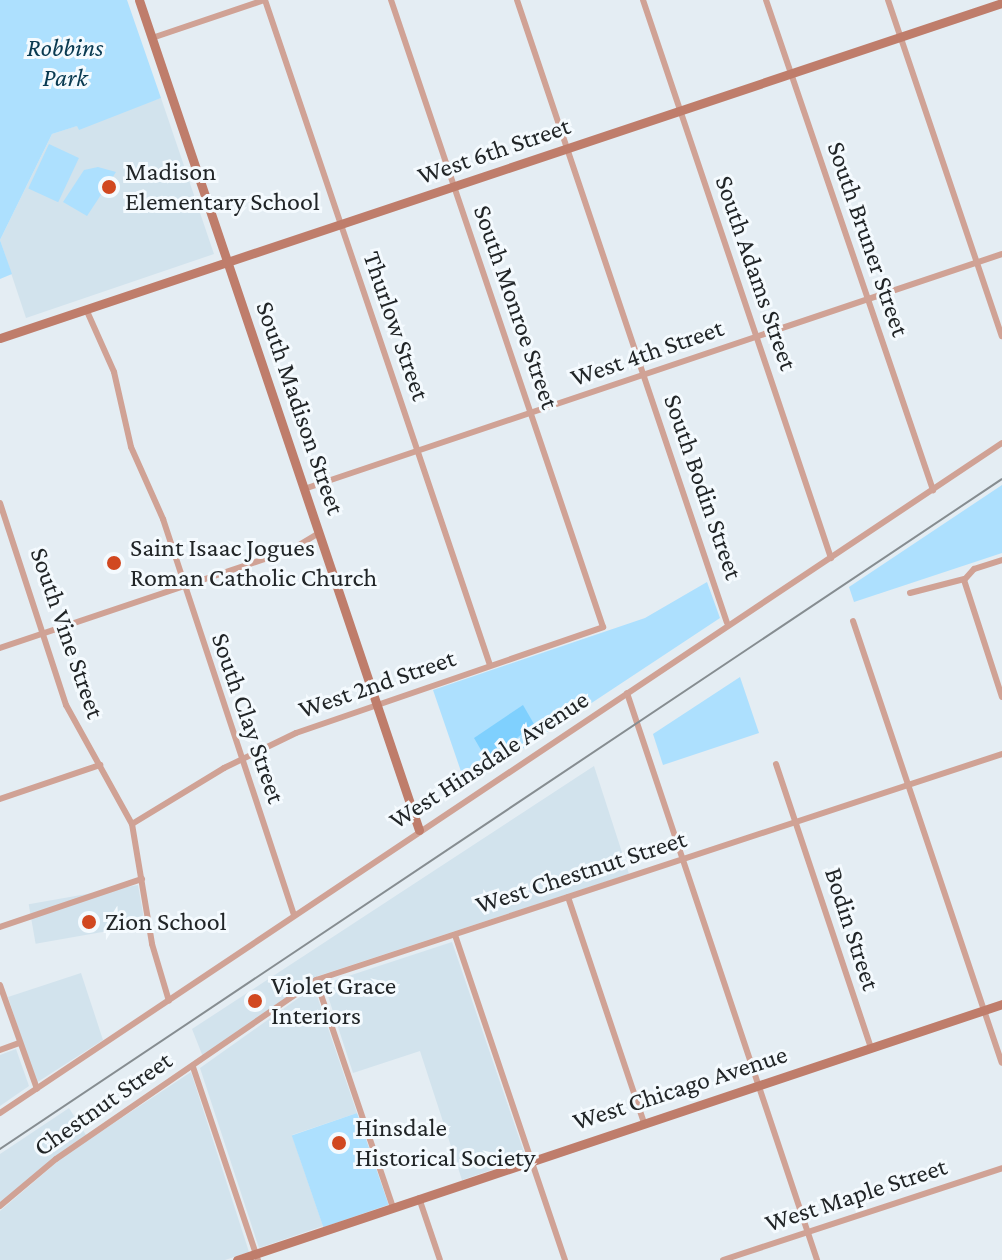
<!DOCTYPE html>
<style>
body{margin:0}
#map{position:relative;width:1002px;height:1260px;overflow:hidden;background:#e4edf3;font-family:"Crimson Pro",serif}
div>[style]{position:absolute}
.built>*{inset:0;background:#d2e3ed;transform-origin:0 0}
.green>*{inset:0;background:#ade0fe;transform-origin:0 0}
.water>*{inset:0;background:#7fd0fe}
.street>*{height:6px;margin:-3px;padding:0 3px;transform-origin:3px;border-radius:3px;background:#d0a295}
.secondary>*{height:9px;margin:-4.5px;padding:0 4.5px;transform-origin:4.5px;border-radius:4.5px;background:#bf7d6b}
.rail>*{height:2px;margin:-1px;padding:0 1px;transform-origin:1px;border-radius:1px;background:#868d91}
.dots>*{width:22px;height:22px;translate:-50% -50%;box-sizing:border-box;border:4px solid #f4fafe;border-radius:50%}
span{translate:-50% -50%;white-space:nowrap;text-align:center;line-height:1.15;-webkit-text-stroke:6px #f4fafe;paint-order:stroke}
.park-label{font-size:26px;color:#083950;font-style:italic}
.street-label{font-size:26px;color:#212527}
.poi-label{font-size:26px;color:#212527}
.left{translate:0 -50%;text-align:left}
</style>
<div id="map">
<div class="built">
<div style="clip-path:polygon(161px 98px,214px 254px,26px 318px,0 240px,52px 134px)"></div>
<div style="clip-path:polygon(594px 766px,629px 874px,318px 976px,203px 1057px,192px 1029px)"></div>
<div style="left:138px;top:885px;width:40px;height:111px;rotate:80deg"></div>
<div style="clip-path:polygon(452px 942px,526px 1158px,462px 1180px,420px 1051px,353px 1073px,324px 984px)"></div>
<div style="clip-path:polygon(81px 973px,103px 1040px,36px 1083px,8px 997px)"></div>
<div style="clip-path:polygon(314px 987px,357px 1113px,292px 1135px,323px 1226px,259px 1248px,200px 1068px)"></div>
<div style="clip-path:polygon(16px 1049px,29px 1086px,0 1106px,0 1055px)"></div>
<div style="clip-path:polygon(191px 1072px,249px 1252px,225px 1260px,0 1260px,0 1211px,64px 1156px)"></div>
<div style="clip-path:polygon(69px 1108px,86px 1135px,0 1203px,0 1154px)"></div>
</div>
<div class="green">
<div style="clip-path:polygon(0 0,127px 0,161px 98px,79px 130px,77px 126px,52px 134px,0 240px,12px 274px,0 279px)"></div>
<div style="left:49px;top:144px;width:33px;height:49px;rotate:25deg"></div>
<div style="clip-path:polygon(98px 167px,116px 172px,87px 216px,63px 202px,84px 170px)"></div>
<div style="clip-path:polygon(1002px 485px,1002px 553px,854px 602px,849px 587px)"></div>
<div style="clip-path:polygon(707px 582px,720px 618px,466px 786px,433px 690px,645px 618px)"></div>
<div style="clip-path:polygon(740px 677px,759px 733px,663px 765px,653px 734px)"></div>
<div style="left:357px;top:1113px;width:97px;height:69px;rotate:71deg"></div>
</div>
<div class="water">
<div style="clip-path:polygon(523px 705px,534px 724px,488px 762px,474px 738px)"></div>
</div>
<div class="street">
<div style="left:265px;top:0;width:702px;rotate:71.31deg"></div>
<div style="left:517px;top:0;width:657px;rotate:71.37deg"></div>
<div style="left:643px;top:0;width:589px;rotate:71.38deg"></div>
<div style="left:766px;top:0;width:518px;rotate:71.18deg"></div>
<div style="left:888px;top:0;width:355px;rotate:71.3deg"></div>
<div style="left:152px;top:38px;width:118px;rotate:-18.7deg"></div>
<div style="left:86px;top:309px;width:69px;rotate:66deg"></div>
<div style="left:114px;top:372px;width:77px;rotate:77.2deg"></div>
<div style="left:131px;top:447px;width:79px;rotate:66deg"></div>
<div style="left:163px;top:519px;width:417px;rotate:71.7deg"></div>
<div style="left:304px;top:489px;width:736px;rotate:-18.61deg"></div>
<div style="left:0;top:503px;width:213px;rotate:71.9deg"></div>
<div style="left:66px;top:705px;width:136px;rotate:61deg"></div>
<div style="left:132px;top:824px;width:122px;rotate:80.5deg"></div>
<div style="left:152px;top:944px;width:59px;rotate:73.4deg"></div>
<div style="left:1002px;top:560px;width:29px;rotate:162deg"></div>
<div style="left:974px;top:569px;width:15px;rotate:132deg"></div>
<div style="left:964px;top:580px;width:123px;rotate:72deg"></div>
<div style="left:910px;top:593px;width:56px;rotate:-14.5deg"></div>
<div style="left:853px;top:621px;width:466px;rotate:71.4deg"></div>
<div style="left:0;top:648px;width:305px;rotate:-18.6deg"></div>
<div style="left:289px;top:551px;width:35px;rotate:-31deg"></div>
<div style="left:627px;top:693px;width:598px;rotate:71.47deg"></div>
<div style="left:776px;top:764px;width:299px;rotate:71.5deg"></div>
<div style="left:0;top:799px;width:106px;rotate:-18.8deg"></div>
<div style="left:132px;top:824px;width:108px;rotate:-31.3deg"></div>
<div style="left:224px;top:768px;width:80px;rotate:-25.9deg"></div>
<div style="left:296px;top:733px;width:325px;rotate:-19deg"></div>
<div style="left:603px;top:627px;width:662px;rotate:-108.68deg"></div>
<div style="left:568px;top:897px;width:238px;rotate:71.4deg"></div>
<div style="left:0;top:927px;width:150px;rotate:-18.7deg"></div>
<div style="left:455px;top:935px;width:343px;rotate:71.3deg"></div>
<div style="left:316px;top:980px;width:240px;rotate:71.3deg"></div>
<div style="left:0;top:985px;width:110px;rotate:70.4deg"></div>
<div style="left:0;top:1050px;width:20px;rotate:-20deg"></div>
<div style="left:193px;top:1067px;width:204px;rotate:71.4deg"></div>
<div style="left:0;top:1113px;width:1205px;rotate:-33.77deg"></div>
<div style="left:419px;top:1198px;width:65px;rotate:71.3deg"></div>
<div style="left:0;top:1206px;width:73px;rotate:-40deg"></div>
<div style="left:56px;top:1159px;width:316px;rotate:-34.5deg"></div>
<div style="left:316px;top:980px;width:722px;rotate:-18.23deg"></div>
<div style="left:723px;top:1260px;width:294px;rotate:-18.2deg"></div>
</div>
<div class="secondary">
<div style="left:139px;top:0;width:876px;rotate:71.36deg"></div>
<div style="left:0;top:338px;width:1057px;rotate:-18.49deg"></div>
<div style="left:237px;top:1260px;width:807px;rotate:-18.5deg"></div>
</div>
<div class="rail">
<div style="left:0;top:1149px;width:1205px;rotate:-33.77deg"></div>
</div>
<div class="dots">
<div style="left:109px;top:187px;background:#d14820"></div>
<div style="left:114px;top:563px;background:#d14820"></div>
<div style="left:89px;top:922px;background:#d14820"></div>
<div style="left:255px;top:1001px;background:#d14820"></div>
<div style="left:339px;top:1143px;background:#d14820"></div>
</div>
<div class="park-label">
<span style="left:65px;top:63px">Robbins<br>Park</span>
</div>
<div class="street-label">
<span style="left:494px;top:151px;rotate:-19deg">West 6th Street</span>
<span style="left:868px;top:239px;rotate:71deg">South Bruner Street</span>
<span style="left:756px;top:273px;rotate:71deg">South Adams Street</span>
<span style="left:516px;top:307px;rotate:71deg">South Monroe Street</span>
<span style="left:396px;top:326px;rotate:71deg">Thurlow Street</span>
<span style="left:647px;top:353px;rotate:-19deg">West 4th Street</span>
<span style="left:300px;top:408px;rotate:71deg">South Madison Street</span>
<span style="left:703px;top:487px;rotate:71deg">South Bodin Street</span>
<span style="left:67px;top:633px;rotate:71deg">South Vine Street</span>
<span style="left:377px;top:684px;rotate:-19deg">West 2nd Street</span>
<span style="left:248px;top:718px;rotate:71deg">South Clay Street</span>
<span style="left:489px;top:760px;rotate:-33deg">West Hinsdale Avenue</span>
<span style="left:581px;top:872px;rotate:-18deg">West Chestnut Street</span>
<span style="left:852px;top:929px;rotate:72deg">Bodin Street</span>
<span style="left:680px;top:1088px;rotate:-18deg">West Chicago Avenue</span>
<span style="left:103px;top:1104px;rotate:-35deg">Chestnut Street</span>
<span style="left:856px;top:1195px;rotate:-18deg">West Maple Street</span>
</div>
<div class="poi-label">
<span class="left" style="left:125px;top:187px">Madison<br>Elementary School</span>
<span class="left" style="left:130px;top:563px">Saint Isaac Jogues<br>Roman Catholic Church</span>
<span class="left" style="left:105px;top:922px">Zion School</span>
<span class="left" style="left:271px;top:1001px">Violet Grace<br>Interiors</span>
<span class="left" style="left:355px;top:1143px">Hinsdale<br>Historical Society</span>
</div>
</div>
